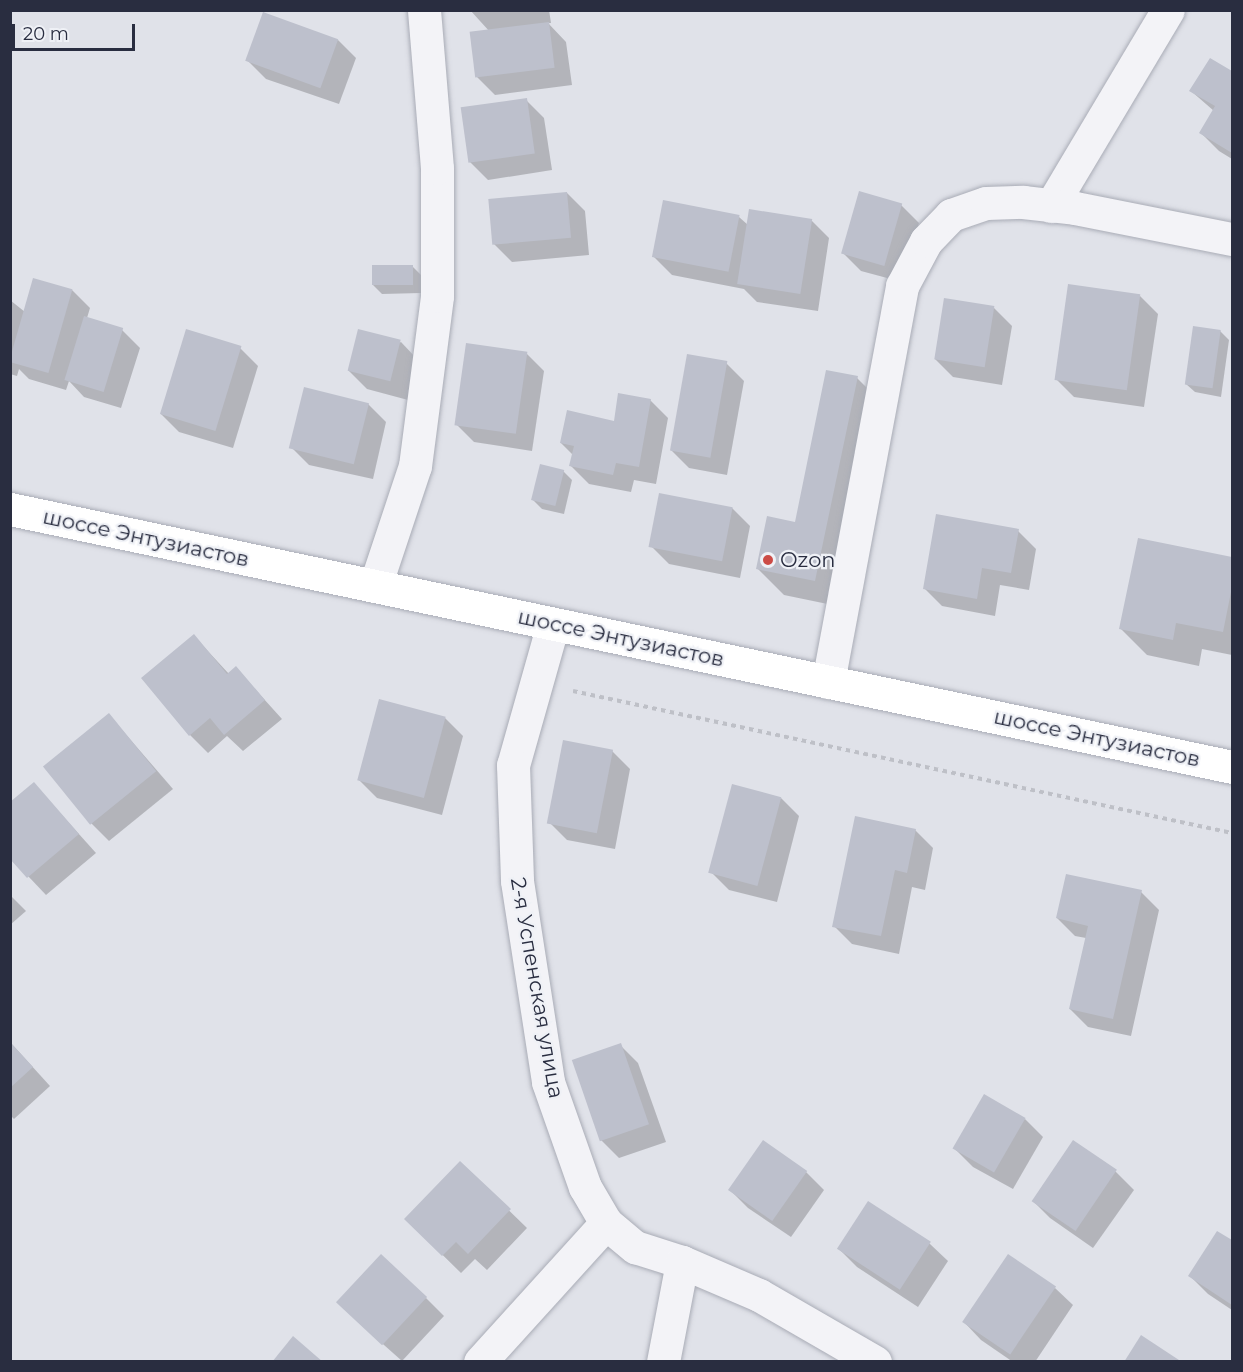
<!DOCTYPE html>
<meta charset="utf-8">
<style>
body{margin:0}
#map{position:relative;width:1243px;height:1372px;overflow:hidden;background:#e0e2e9;font-family:Montserrat,sans-serif}
div>[style]{position:absolute}
.shadow>*{inset:0;background:#0003}
.building>*{inset:0;background:#bdc0cc;transform-origin:0 0}
.path>*{height:4px;margin-top:-2px;transform-origin:0;background:repeating-linear-gradient(90deg,#bec0c7 0 4.5px,transparent 0 9px)}
.roads{filter:drop-shadow(0 0 2px #a9acb6) drop-shadow(0 0 2px #a9acb6)}
.minor>*{height:33px;margin:-16.5px;padding:0 16.5px;transform-origin:16.5px;border-radius:16.5px;background:#f3f3f7}
.secondary>*{height:33px;margin:-16.5px;padding:0 16.5px;transform-origin:16.5px;border-radius:16.5px;background:#fff}
.dots>*{width:16px;height:16px;translate:-50% -50%;box-sizing:border-box;border:3px solid #eff1f6;border-radius:50%}
span{translate:-50% -50%;white-space:nowrap;text-align:center;line-height:1.15;-webkit-text-stroke:4.5px #eff1f6;paint-order:stroke}
.street-label{font-size:21px;color:#292d40}
.poi-label{font-size:21px;color:#292d40}
.left{translate:0 -50%;text-align:left}
.frame{position:absolute;inset:0;border:12px solid #292d40;pointer-events:none}
.scale{position:absolute;left:12px;top:24px;width:123px;height:27px;box-sizing:border-box;border:3px solid #292d40;border-top:0;padding-left:8px;font-size:18px;line-height:21px;white-space:nowrap;color:#292d40;-webkit-text-stroke:4px #eff1f6;paint-order:stroke}
</style>
<div id="map">
<div class="shadow">
<div style="clip-path:polygon(470px 10px,549px 10px,551px 23px,548px 23px,566px 42px,572px 85px,495px 95px,477px 77px,490px 32px)"></div>
<div style="clip-path:polygon(338px 40px,356px 58px,339px 104px,266px 79px,248px 61px)"></div>
<div style="clip-path:polygon(1210px 60px,1232px 73px,1232px 159px,1219px 151px,1201px 133px,1214px 111px,1191px 91px)"></div>
<div style="clip-path:polygon(526px 100px,544px 118px,552px 170px,488px 180px,470px 162px)"></div>
<div style="clip-path:polygon(567px 193px,585px 211px,589px 255px,512px 262px,494px 244px)"></div>
<div style="clip-path:polygon(901px 205px,919px 223px,902px 282px,861px 271px,843px 253px)"></div>
<div style="clip-path:polygon(739px 217px,748px 225px,811px 220px,829px 238px,818px 311px,757px 302px,744px 289px,672px 275px,654px 257px)"></div>
<div style="clip-path:polygon(412px 266px,421px 275px,421px 293px,382px 294px,373px 285px)"></div>
<div style="clip-path:polygon(72px 290px,90px 308px,87px 318px,122px 330px,140px 348px,121px 408px,84px 397px,69px 381px,66px 390px,29px 379px,19px 369px,17px 376px,10px 374px,10px 300px,25px 312px)"></div>
<div style="clip-path:polygon(1140px 296px,1158px 314px,1144px 407px,1074px 397px,1056px 379px)"></div>
<div style="clip-path:polygon(945px 299px,994px 308px,1012px 326px,1002px 385px,953px 377px,935px 359px)"></div>
<div style="clip-path:polygon(1220px 331px,1229px 340px,1221px 397px,1195px 392px,1186px 384px)"></div>
<div style="clip-path:polygon(401px 342px,418px 360px,408px 400px,367px 389px,349px 371px)"></div>
<div style="clip-path:polygon(240px 348px,258px 366px,233px 448px,179px 432px,161px 414px)"></div>
<div style="clip-path:polygon(526px 353px,544px 371px,532px 451px,474px 442px,456px 424px)"></div>
<div style="clip-path:polygon(726px 363px,744px 381px,727px 475px,689px 468px,671px 450px)"></div>
<div style="clip-path:polygon(857px 378px,883px 404px,842px 607px,784px 595px,758px 569px,796px 524px)"></div>
<div style="clip-path:polygon(650px 400px,668px 418px,656px 484px,634px 480px,631px 492px,589px 484px,571px 466px,573px 455px,561px 443px,615px 422px)"></div>
<div style="clip-path:polygon(368px 404px,386px 422px,373px 479px,309px 465px,291px 447px)"></div>
<div style="clip-path:polygon(563px 471px,572px 480px,564px 514px,542px 509px,533px 500px)"></div>
<div style="clip-path:polygon(732px 508px,750px 526px,740px 578px,669px 564px,651px 546px)"></div>
<div style="clip-path:polygon(1018px 531px,1036px 549px,1029px 590px,1000px 585px,995px 616px,942px 606px,924px 588px)"></div>
<div style="clip-path:polygon(1139px 540px,1232px 559px,1232px 655px,1202px 649px,1199px 666px,1147px 655px,1121px 629px)"></div>
<div style="clip-path:polygon(194px 636px,229px 674px,236px 668px,282px 719px,243px 751px,227px 736px,208px 753px,190px 735px)"></div>
<div style="clip-path:polygon(109px 715px,173px 789px,109px 841px,91px 823px)"></div>
<div style="clip-path:polygon(445px 718px,463px 736px,442px 815px,377px 798px,359px 780px)"></div>
<div style="clip-path:polygon(612px 751px,630px 769px,615px 849px,567px 840px,549px 822px)"></div>
<div style="clip-path:polygon(34px 784px,96px 853px,46px 895px,10px 857px)"></div>
<div style="clip-path:polygon(781px 798px,799px 816px,777px 902px,729px 890px,711px 872px)"></div>
<div style="clip-path:polygon(915px 830px,933px 848px,925px 890px,912px 887px,899px 954px,852px 944px,834px 926px)"></div>
<div style="clip-path:polygon(1141px 892px,1159px 910px,1131px 1036px,1088px 1027px,1070px 1009px,1086px 938px,1075px 936px,1057px 918px)"></div>
<div style="clip-path:polygon(10px 895px,26px 911px,10px 925px)"></div>
<div style="clip-path:polygon(10px 1042px,50px 1086px,14px 1119px,10px 1115px)"></div>
<div style="clip-path:polygon(620px 1045px,638px 1063px,666px 1142px,619px 1158px,601px 1140px)"></div>
<div style="clip-path:polygon(1025px 1119px,1043px 1137px,1013px 1189px,973px 1167px,955px 1149px)"></div>
<div style="clip-path:polygon(1073px 1142px,1116px 1172px,1134px 1190px,1093px 1248px,1050px 1218px,1033px 1201px)"></div>
<div style="clip-path:polygon(460px 1163px,527px 1228px,487px 1270px,475px 1259px,461px 1273px,406px 1219px)"></div>
<div style="clip-path:polygon(806px 1172px,824px 1190px,791px 1237px,748px 1208px,730px 1190px)"></div>
<div style="clip-path:polygon(869px 1203px,930px 1244px,948px 1261px,918px 1307px,857px 1267px,839px 1249px)"></div>
<div style="clip-path:polygon(1218px 1233px,1232px 1242px,1232px 1310px,1208px 1294px,1190px 1276px)"></div>
<div style="clip-path:polygon(1055px 1288px,1073px 1305px,1035px 1362px,1013px 1362px,981px 1340px,964px 1322px)"></div>
<div style="clip-path:polygon(426px 1298px,444px 1316px,402px 1361px,357px 1321px)"></div>
</div>
<div class="building">
<div style="left:263px;top:12px;width:80px;height:52px;rotate:20deg"></div>
<div style="left:549px;top:22px;width:46px;height:80px;rotate:83deg"></div>
<div style="clip-path:polygon(1210px 58px,1232px 71px,1232px 153px,1199px 133px,1215px 106px,1189px 91px)"></div>
<div style="left:527px;top:98px;width:56px;height:67px;rotate:82deg"></div>
<div style="left:859px;top:191px;width:45px;height:65px;rotate:16deg"></div>
<div style="left:567px;top:192px;width:46px;height:79px;rotate:85deg"></div>
<div style="left:663px;top:200px;width:78px;height:58px;rotate:11deg"></div>
<div style="left:749px;top:209px;width:64px;height:76px;rotate:9deg"></div>
<div style="left:372px;top:265px;width:41px;height:20px"></div>
<div style="left:33px;top:278px;width:41px;height:87px;rotate:16deg"></div>
<div style="left:1068px;top:284px;width:73px;height:97px;rotate:8deg"></div>
<div style="left:944px;top:298px;width:51px;height:62px;rotate:9deg"></div>
<div style="left:84px;top:316px;width:41px;height:67px;rotate:17deg"></div>
<div style="left:1193px;top:326px;width:28px;height:59px;rotate:8deg"></div>
<div style="left:186px;top:329px;width:58px;height:89px;rotate:17deg"></div>
<div style="left:358px;top:329px;width:44px;height:43px;rotate:14deg"></div>
<div style="left:466px;top:343px;width:62px;height:83px;rotate:8deg"></div>
<div style="left:687px;top:354px;width:41px;height:98px;rotate:10deg"></div>
<div style="clip-path:polygon(826px 370px,858px 376px,815px 581px,756px 569px,767px 516px,795px 522px)"></div>
<div style="left:304px;top:387px;width:67px;height:63px;rotate:14deg"></div>
<div style="clip-path:polygon(618px 393px,651px 399px,639px 467px,616px 463px,613px 475px,569px 466px,574px 446px,560px 443px,567px 410px,614px 421px)"></div>
<div style="left:540px;top:464px;width:25px;height:37px;rotate:14deg"></div>
<div style="left:659px;top:493px;width:75px;height:55px;rotate:11deg"></div>
<div style="clip-path:polygon(936px 514px,1019px 529px,1011px 573px,982px 568px,977px 599px,923px 589px)"></div>
<div style="clip-path:polygon(1138px 538px,1232px 557px,1232px 587px,1223px 632px,1176px 623px,1173px 640px,1119px 629px)"></div>
<div style="clip-path:polygon(194px 634px,227px 674px,236px 666px,265px 700px,224px 735px,210px 718px,189px 736px,141px 678px)"></div>
<div style="left:379px;top:699px;width:69px;height:84px;rotate:15deg"></div>
<div style="left:109px;top:713px;width:75px;height:85px;rotate:51deg"></div>
<div style="left:563px;top:740px;width:51px;height:85px;rotate:11deg"></div>
<div style="clip-path:polygon(34px 782px,79px 834px,27px 878px,10px 859px,10px 802px)"></div>
<div style="left:732px;top:784px;width:51px;height:92px;rotate:15deg"></div>
<div style="clip-path:polygon(855px 816px,916px 829px,907px 873px,895px 870px,881px 936px,832px 927px)"></div>
<div style="clip-path:polygon(1066px 874px,1142px 890px,1113px 1019px,1069px 1009px,1088px 926px,1056px 918px)"></div>
<div style="clip-path:polygon(10px 1042px,33px 1067px,10px 1088px)"></div>
<div style="left:621px;top:1043px;width:86px;height:52px;rotate:71deg"></div>
<div style="left:984px;top:1094px;width:48px;height:63px;rotate:30deg"></div>
<div style="left:763px;top:1140px;width:54px;height:61px;rotate:35deg"></div>
<div style="left:1073px;top:1140px;width:53px;height:74px;rotate:34deg"></div>
<div style="clip-path:polygon(460px 1161px,511px 1209px,468px 1254px,456px 1242px,442px 1256px,404px 1219px)"></div>
<div style="left:868px;top:1201px;width:75px;height:57px;rotate:33deg"></div>
<div style="clip-path:polygon(1217px 1231px,1232px 1240px,1232px 1305px,1188px 1276px)"></div>
<div style="left:381px;top:1254px;width:63px;height:66px;rotate:43deg"></div>
<div style="left:1008px;top:1254px;width:58px;height:82px;rotate:34deg"></div>
<div style="clip-path:polygon(1141px 1335px,1182px 1362px,1124px 1362px)"></div>
<div style="clip-path:polygon(293px 1336px,323px 1362px,272px 1362px)"></div>
</div>
<div class="path">
<div style="left:573px;top:691px;width:674px;rotate:12.16deg"></div>
</div>
<div class="roads">
<div class="minor">
<div style="left:1051px;top:206px;width:228px;rotate:-59.2deg"></div>
<div style="left:375px;top:586px;width:126px;rotate:-71.6deg"></div>
<div style="left:415px;top:466px;width:171px;rotate:-82.6deg"></div>
<div style="left:437px;top:296px;width:128px;rotate:-90deg"></div>
<div style="left:437px;top:168px;width:159px;rotate:-94.7deg"></div>
<div style="left:553px;top:624px;width:147px;rotate:105.8deg"></div>
<div style="left:513px;top:765px;width:116px;rotate:88deg"></div>
<div style="left:517px;top:881px;width:203px;rotate:81.2deg"></div>
<div style="left:548px;top:1082px;width:111px;rotate:70.6deg"></div>
<div style="left:585px;top:1187px;width:42px;rotate:59.7deg"></div>
<div style="left:606px;top:1223px;width:38px;rotate:40deg"></div>
<div style="left:635px;top:1247px;width:49px;rotate:17.7deg"></div>
<div style="left:682px;top:1262px;width:84px;rotate:23.2deg"></div>
<div style="left:759px;top:1295px;width:134px;rotate:30deg"></div>
<div style="left:828px;top:682px;width:403px;rotate:-79.4deg"></div>
<div style="left:902px;top:286px;width:51px;rotate:-61.9deg"></div>
<div style="left:926px;top:241px;width:36px;rotate:-46deg"></div>
<div style="left:951px;top:215px;width:37px;rotate:-19deg"></div>
<div style="left:986px;top:203px;width:37px;rotate:-2deg"></div>
<div style="left:1023px;top:202px;width:52px;rotate:6.6deg"></div>
<div style="left:1075px;top:208px;width:160px;rotate:11.2deg"></div>
<div style="left:480px;top:1362px;width:188px;rotate:-47.8deg"></div>
<div style="left:663px;top:1362px;width:102px;rotate:-79.2deg"></div>
</div>
<div class="secondary">
<div style="left:10px;top:509px;width:1249px;rotate:11.92deg"></div>
</div>
</div>
<div class="dots">
<div style="left:768px;top:560px;background:#cc4b46"></div>
</div>
<div class="street-label">
<span style="left:146px;top:538px;rotate:12deg">шоссе Энтузиастов</span>
<span style="left:621px;top:638px;rotate:12deg">шоссе Энтузиастов</span>
<span style="left:1097px;top:738px;rotate:12deg">шоссе Энтузиастов</span>
<span style="left:537px;top:988px;rotate:80deg">2-я Успенская улица</span>
</div>
<div class="poi-label">
<span class="left" style="left:780px;top:560px">Ozon</span>
</div>
<div class="frame"></div>
<div class="scale">20 m</div>
</div>
